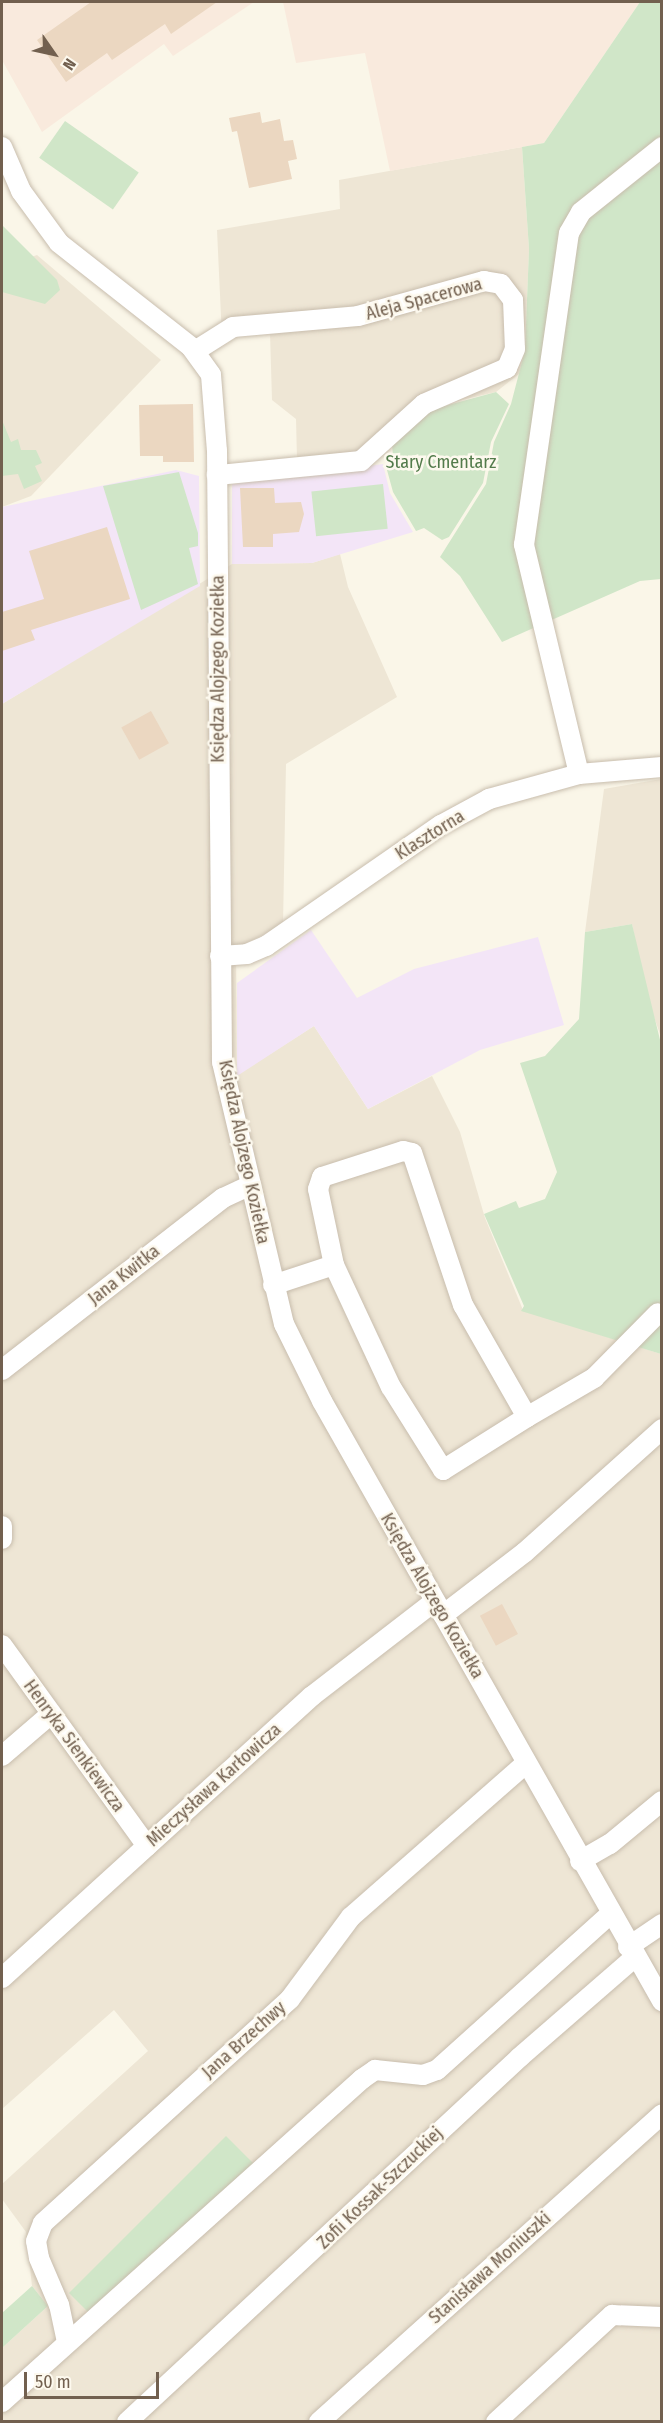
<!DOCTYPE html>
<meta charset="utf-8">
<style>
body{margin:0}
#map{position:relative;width:663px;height:2423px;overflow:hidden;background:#faf6e8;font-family:"Fira Sans Condensed",sans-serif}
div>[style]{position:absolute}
.residential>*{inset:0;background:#eee6d5}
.commercial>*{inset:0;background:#f9eadd}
.education>*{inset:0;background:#f3e5f7}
.green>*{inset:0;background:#d0e6c8;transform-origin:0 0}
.building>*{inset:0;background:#ebd7c1;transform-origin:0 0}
.roads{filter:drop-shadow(0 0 2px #c8bdad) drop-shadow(0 0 2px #c8bdad)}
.minor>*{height:20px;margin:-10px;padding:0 10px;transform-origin:10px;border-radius:10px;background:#fff}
span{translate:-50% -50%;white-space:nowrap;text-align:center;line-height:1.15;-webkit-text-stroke:5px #fdf9ee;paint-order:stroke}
.street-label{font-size:18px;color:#72604f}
.park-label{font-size:18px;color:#537b4b}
.frame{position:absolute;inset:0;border:3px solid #72604f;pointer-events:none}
.north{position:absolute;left:24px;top:24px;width:60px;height:60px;-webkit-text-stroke:4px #fdf9ee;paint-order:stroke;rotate:124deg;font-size:16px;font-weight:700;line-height:24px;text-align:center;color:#72604f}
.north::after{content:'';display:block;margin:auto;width:21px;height:27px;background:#72604f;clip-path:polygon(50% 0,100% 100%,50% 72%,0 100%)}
.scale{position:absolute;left:24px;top:2372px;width:135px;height:27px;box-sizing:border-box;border:3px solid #72604f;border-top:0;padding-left:8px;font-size:18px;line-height:21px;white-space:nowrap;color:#72604f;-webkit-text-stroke:4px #fdf9ee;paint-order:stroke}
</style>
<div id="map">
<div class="residential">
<div style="clip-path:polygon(522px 147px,529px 249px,525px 350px,519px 374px,496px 392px,445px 404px,355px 454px,297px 460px,296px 419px,272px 400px,270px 333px,222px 338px,217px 230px,340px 209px,339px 180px)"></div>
<div style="clip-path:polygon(37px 255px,161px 360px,31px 496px,2px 507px,2px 267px)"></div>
<div style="clip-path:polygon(340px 554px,348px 587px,397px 697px,286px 764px,283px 925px,236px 948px,237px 1075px,314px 1026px,368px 1109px,432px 1076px,460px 1132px,485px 1218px,523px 1310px,661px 1354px,661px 2421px,2px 2421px,2px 2348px,48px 2306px,32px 2286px,26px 2232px,2px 2199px,2px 2184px,148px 2051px,114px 2010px,2px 2109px,2px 704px,232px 564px,312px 563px)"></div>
<div style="clip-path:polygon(661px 779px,661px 1037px,645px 991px,632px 924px,585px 932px,604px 789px)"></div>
</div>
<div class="commercial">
<div style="clip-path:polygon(2px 2px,254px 2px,173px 56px,164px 44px,42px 132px,2px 60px)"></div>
<div style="clip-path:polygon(283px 2px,640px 2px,544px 143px,390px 171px,365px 53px,296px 63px)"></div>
</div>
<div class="education">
<div style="clip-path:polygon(383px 464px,390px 493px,413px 532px,312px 563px,232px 564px,232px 484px)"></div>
<div style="clip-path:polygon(176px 470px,199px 476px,200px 586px,2px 704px,2px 507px)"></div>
<div style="clip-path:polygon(311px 930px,357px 998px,414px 969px,538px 937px,564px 1025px,480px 1050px,368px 1109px,314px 1026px,237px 1076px,237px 983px)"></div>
</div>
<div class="green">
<div style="clip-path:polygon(640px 2px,661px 2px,661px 579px,640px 581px,502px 642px,460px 576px,440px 557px,486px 484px,494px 442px,511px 404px,525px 350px,529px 249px,522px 147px,544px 143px)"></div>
<div style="left:65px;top:121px;width:90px;height:45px;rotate:35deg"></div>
<div style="clip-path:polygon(2px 225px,57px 280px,60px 290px,45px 304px,2px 292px)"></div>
<div style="clip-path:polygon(496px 392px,509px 404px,491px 442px,483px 483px,449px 537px,442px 540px,424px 528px,416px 531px,393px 492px,387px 470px,394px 467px,392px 445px,426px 411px)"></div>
<div style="clip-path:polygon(2px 420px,11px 442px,18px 439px,21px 450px,36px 450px,42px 463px,35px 466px,42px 481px,24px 489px,18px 474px,2px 476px)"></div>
<div style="clip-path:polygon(179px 472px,198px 533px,198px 546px,189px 548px,198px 584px,141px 610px,103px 486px)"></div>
<div style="left:383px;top:484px;width:45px;height:72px;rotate:84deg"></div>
<div style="clip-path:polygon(632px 924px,661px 1044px,661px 1354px,521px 1311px,524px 1306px,484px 1214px,516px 1201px,519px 1208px,545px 1199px,557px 1172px,520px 1063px,545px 1056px,579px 1019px,585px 932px)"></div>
<div style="left:226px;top:2136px;width:42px;height:222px;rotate:45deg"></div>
<div style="clip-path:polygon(32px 2286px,48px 2306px,2px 2348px,2px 2313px)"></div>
</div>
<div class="building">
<div style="clip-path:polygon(91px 2px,217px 2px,171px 34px,165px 24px,112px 60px,107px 53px,66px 82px,37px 40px)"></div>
<div style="clip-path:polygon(260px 112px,262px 123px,280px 119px,284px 141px,293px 140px,297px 159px,288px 161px,292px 179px,249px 188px,237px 131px,232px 132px,229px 118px)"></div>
<div style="clip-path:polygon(193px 404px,194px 462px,163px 462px,163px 456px,140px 456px,139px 405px)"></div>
<div style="clip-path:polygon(240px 488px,274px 488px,275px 503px,301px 502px,304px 514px,299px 532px,273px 534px,273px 547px,243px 547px)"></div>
<div style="clip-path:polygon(107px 527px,130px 599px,31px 630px,35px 640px,2px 651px,2px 612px,44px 599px,29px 551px)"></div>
<div style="left:151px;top:711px;width:37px;height:34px;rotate:61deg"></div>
<div style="left:502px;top:1604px;width:34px;height:25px;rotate:62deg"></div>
</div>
<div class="roads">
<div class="minor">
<div style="left:2px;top:147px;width:48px;rotate:66.6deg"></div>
<div style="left:21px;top:191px;width:64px;rotate:53.8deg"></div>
<div style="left:59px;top:243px;width:168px;rotate:38.2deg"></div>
<div style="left:191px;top:347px;width:34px;rotate:54deg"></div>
<div style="left:211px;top:375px;width:76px;rotate:85.5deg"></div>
<div style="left:217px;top:451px;width:611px;rotate:89.53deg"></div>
<div style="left:222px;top:1062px;width:269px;rotate:76.7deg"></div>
<div style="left:284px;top:1324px;width:86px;rotate:63.7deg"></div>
<div style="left:322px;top:1401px;width:690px;rotate:60.46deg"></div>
<div style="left:195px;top:351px;width:45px;rotate:-32.3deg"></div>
<div style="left:233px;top:327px;width:125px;rotate:-5deg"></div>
<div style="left:358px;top:316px;width:131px;rotate:-15.5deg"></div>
<div style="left:484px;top:281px;width:17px;rotate:10deg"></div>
<div style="left:501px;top:284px;width:20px;rotate:53deg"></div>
<div style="left:513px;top:300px;width:49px;rotate:87.7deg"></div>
<div style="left:515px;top:349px;width:21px;rotate:113deg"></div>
<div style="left:507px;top:368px;width:90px;rotate:156.6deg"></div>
<div style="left:424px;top:404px;width:85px;rotate:137.9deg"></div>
<div style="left:361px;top:461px;width:145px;rotate:174.4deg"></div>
<div style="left:579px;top:774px;width:236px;rotate:-103.5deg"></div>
<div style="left:524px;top:545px;width:315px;rotate:-81.8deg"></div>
<div style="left:569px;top:233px;width:24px;rotate:-60deg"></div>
<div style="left:581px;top:212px;width:104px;rotate:-38.7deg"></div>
<div style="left:220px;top:956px;width:27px;rotate:-4deg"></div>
<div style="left:247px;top:954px;width:21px;rotate:-23deg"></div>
<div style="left:266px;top:946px;width:213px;rotate:-34.7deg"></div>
<div style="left:441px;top:825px;width:55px;rotate:-28.4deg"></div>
<div style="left:489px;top:799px;width:93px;rotate:-15.5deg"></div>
<div style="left:579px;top:774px;width:83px;rotate:-4.8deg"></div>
<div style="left:273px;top:1285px;width:64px;rotate:-18.2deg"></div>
<div style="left:334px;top:1265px;width:135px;rotate:65deg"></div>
<div style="left:391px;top:1387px;width:98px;rotate:57.9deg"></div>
<div style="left:443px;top:1470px;width:99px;rotate:-32.2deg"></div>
<div style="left:527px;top:1417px;width:129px;rotate:-119.7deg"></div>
<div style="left:463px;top:1305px;width:160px;rotate:-108.5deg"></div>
<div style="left:412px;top:1153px;width:9px;rotate:-167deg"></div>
<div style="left:403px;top:1151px;width:85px;rotate:162.2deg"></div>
<div style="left:322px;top:1177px;width:13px;rotate:108deg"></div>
<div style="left:318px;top:1189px;width:78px;rotate:78.1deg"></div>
<div style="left:2px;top:1370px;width:280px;rotate:-37.9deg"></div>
<div style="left:223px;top:1198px;width:29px;rotate:-25deg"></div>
<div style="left:527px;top:1417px;width:78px;rotate:-30.2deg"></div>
<div style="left:594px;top:1378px;width:91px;rotate:-45.4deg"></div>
<div style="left:2px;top:1526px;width:13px;rotate:90deg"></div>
<div style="left:443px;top:1615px;width:103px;rotate:-37.5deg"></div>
<div style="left:525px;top:1552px;width:184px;rotate:-41.9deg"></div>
<div style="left:2px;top:1645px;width:248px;rotate:54.2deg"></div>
<div style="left:2px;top:1756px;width:65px;rotate:-40.6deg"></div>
<div style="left:580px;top:1861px;width:34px;rotate:-30deg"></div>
<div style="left:610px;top:1844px;width:67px;rotate:-39.6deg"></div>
<div style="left:628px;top:1947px;width:41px;rotate:-34.1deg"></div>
<div style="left:2px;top:1978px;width:419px;rotate:-42.3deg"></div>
<div style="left:312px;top:1696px;width:155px;rotate:-37.7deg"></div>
<div style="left:67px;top:2342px;width:38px;rotate:-102deg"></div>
<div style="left:59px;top:2305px;width:51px;rotate:-113.1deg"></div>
<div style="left:39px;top:2258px;width:17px;rotate:-100deg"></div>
<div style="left:36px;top:2241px;width:19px;rotate:-69deg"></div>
<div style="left:43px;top:2223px;width:333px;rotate:-42.2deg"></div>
<div style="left:290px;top:1999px;width:102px;rotate:-53.4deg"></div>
<div style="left:351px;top:1917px;width:233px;rotate:-41.3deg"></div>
<div style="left:2px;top:2402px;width:484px;rotate:-41.9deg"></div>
<div style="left:362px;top:2079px;width:16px;rotate:-35deg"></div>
<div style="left:375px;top:2070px;width:48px;rotate:5.9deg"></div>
<div style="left:423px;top:2075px;width:15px;rotate:-20deg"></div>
<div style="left:437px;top:2070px;width:233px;rotate:-42deg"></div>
<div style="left:127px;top:2422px;width:536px;rotate:-42.88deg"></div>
<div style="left:520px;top:2057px;width:152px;rotate:-41deg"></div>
<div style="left:319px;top:2422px;width:461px;rotate:-41.9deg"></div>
<div style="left:496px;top:2422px;width:158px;rotate:-42.7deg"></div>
<div style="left:612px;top:2315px;width:50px;rotate:2.3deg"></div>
</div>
</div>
<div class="street-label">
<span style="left:424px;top:299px;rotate:-15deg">Aleja Spacerowa</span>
<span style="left:218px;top:669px;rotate:-90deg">Księdza Alojzego Koziełka</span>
<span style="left:430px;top:835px;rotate:-32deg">Klasztorna</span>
<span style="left:244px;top:1152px;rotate:78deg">Księdza Alojzego Koziełka</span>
<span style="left:124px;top:1275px;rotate:-38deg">Jana Kwitka</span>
<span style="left:432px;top:1596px;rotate:60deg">Księdza Alojzego Koziełka</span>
<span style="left:74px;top:1746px;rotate:54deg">Henryka Sienkiewicza</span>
<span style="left:214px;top:1785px;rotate:-42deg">Mieczysława Karłowicza</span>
<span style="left:244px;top:2040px;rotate:-42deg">Jana Brzechwy</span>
<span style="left:380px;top:2188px;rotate:-44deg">Zofii Kossak-Szczuckiej</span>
<span style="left:490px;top:2268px;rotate:-42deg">Stanisława Moniuszki</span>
</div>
<div class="park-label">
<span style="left:441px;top:462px">Stary Cmentarz</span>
</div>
<div class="frame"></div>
<div class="north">N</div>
<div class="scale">50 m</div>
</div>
